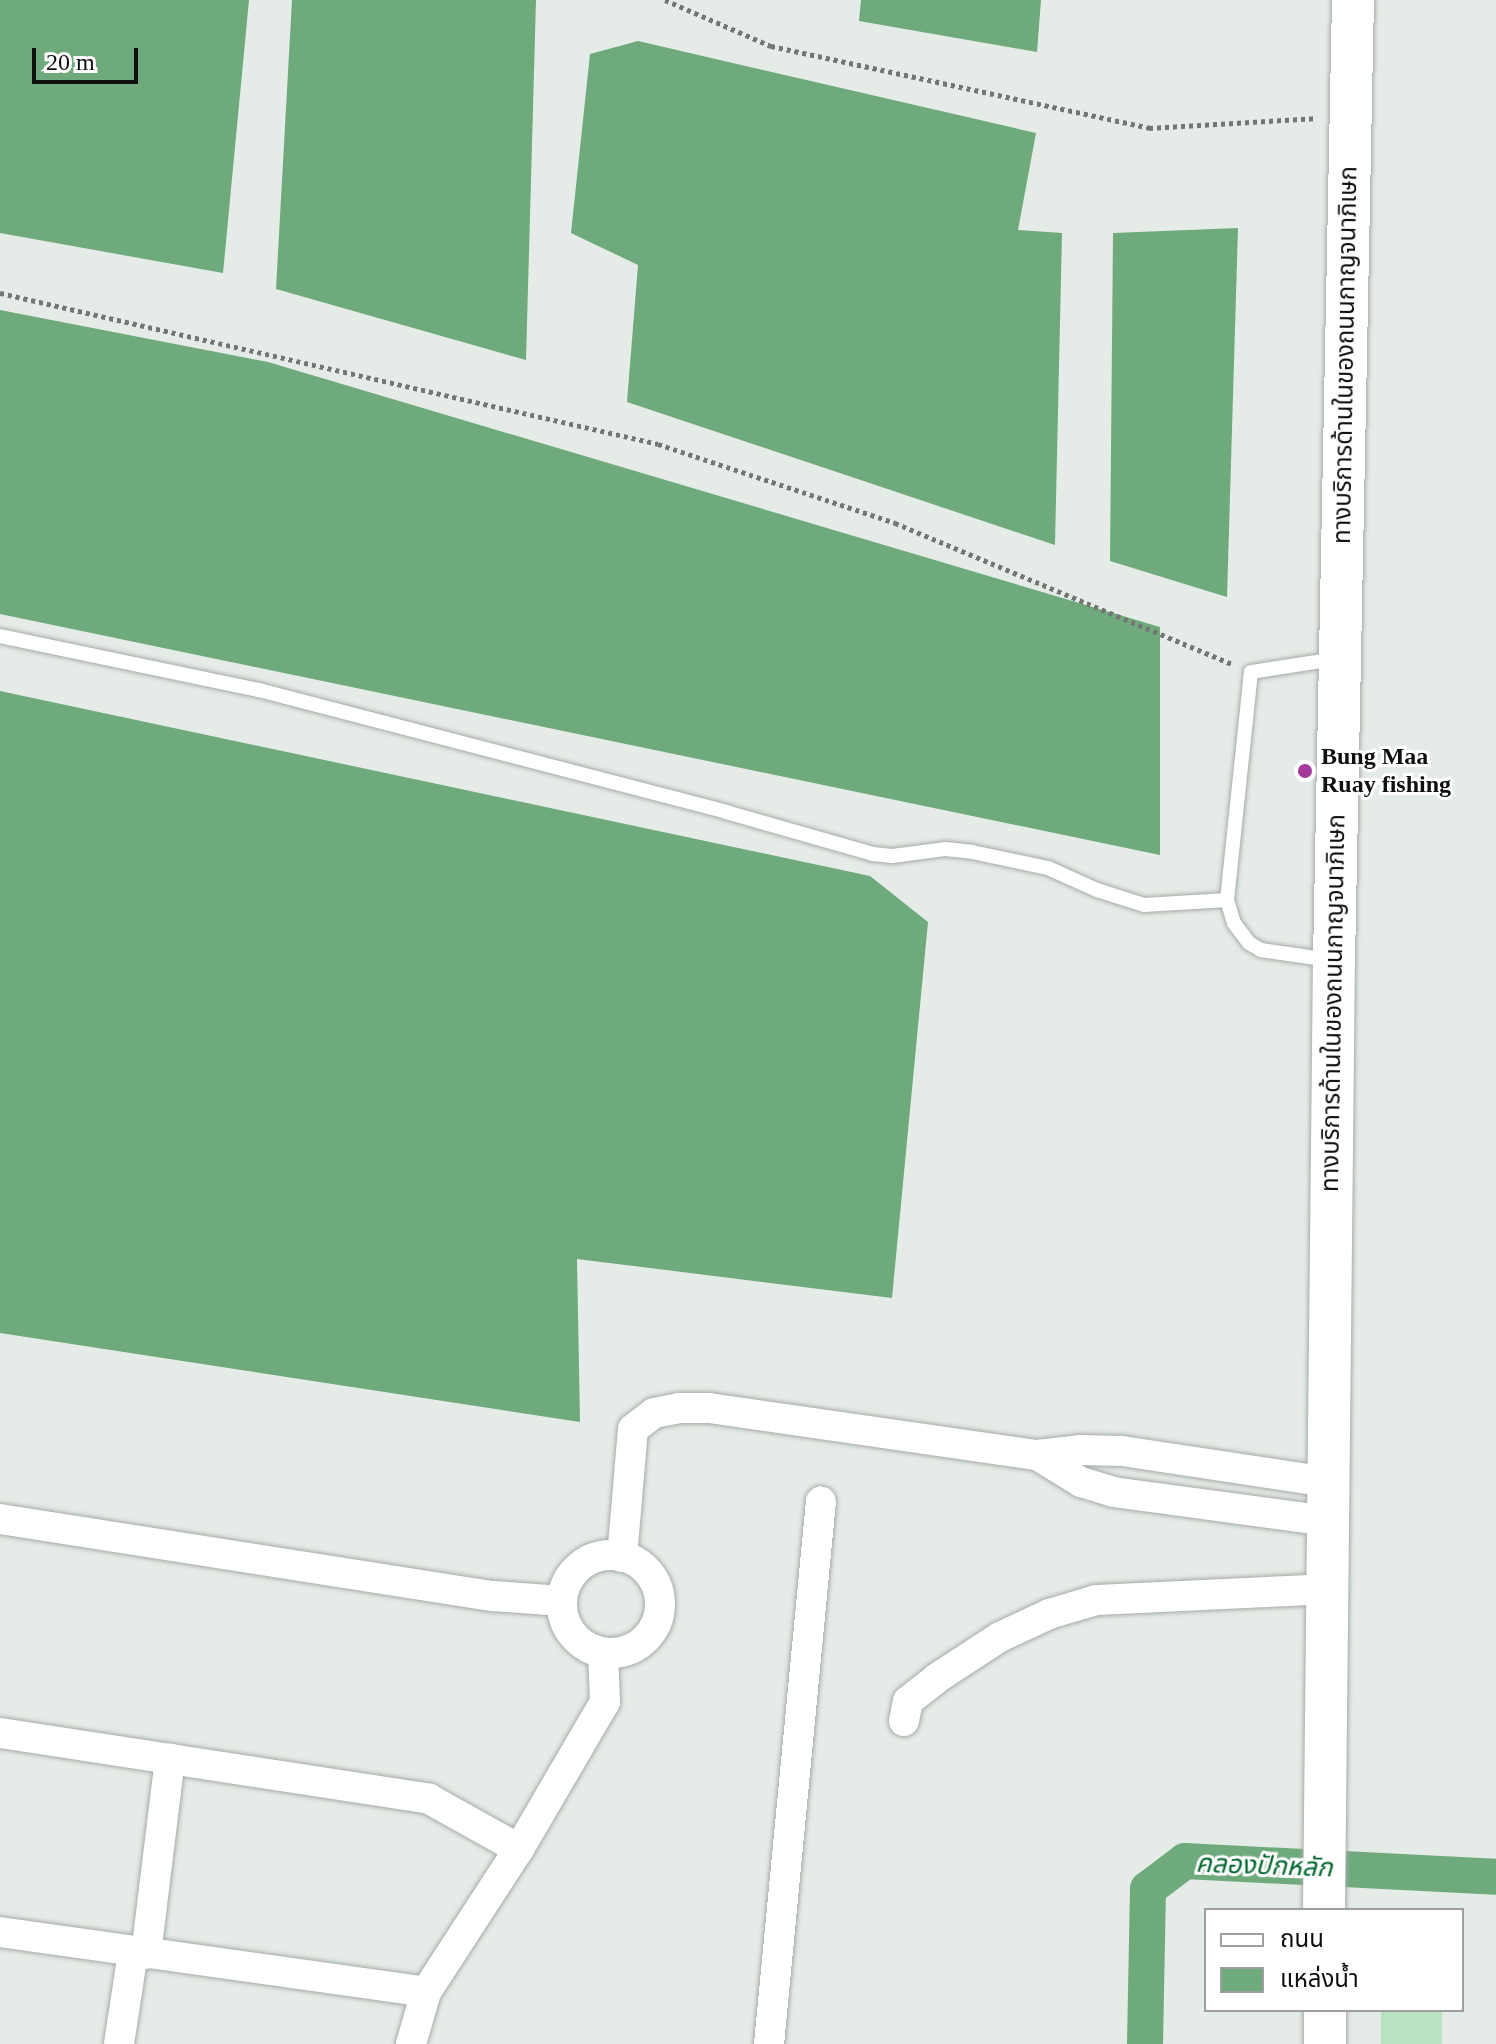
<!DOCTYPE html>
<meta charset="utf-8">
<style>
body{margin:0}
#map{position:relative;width:1496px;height:2044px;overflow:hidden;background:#e5ebe6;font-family:"Times New Roman","Noto Sans Thai",serif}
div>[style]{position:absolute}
.green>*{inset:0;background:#b7e3c0;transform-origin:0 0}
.water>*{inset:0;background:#6eaa7c}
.canal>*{height:36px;margin:-18px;padding:0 18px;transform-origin:18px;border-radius:18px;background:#6eaa7c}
.path>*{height:5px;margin-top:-2.5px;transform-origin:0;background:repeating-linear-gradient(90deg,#737673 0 4px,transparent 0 8px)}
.roads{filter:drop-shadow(0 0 2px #a6aba7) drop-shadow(0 0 2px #a6aba7)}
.lane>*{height:14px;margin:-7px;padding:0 7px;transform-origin:7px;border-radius:7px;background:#fff}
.street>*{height:30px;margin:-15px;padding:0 15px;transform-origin:15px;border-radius:15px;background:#fff}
.street>.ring{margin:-15px;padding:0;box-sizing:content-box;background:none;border:30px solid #fff;border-radius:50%}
.secondary>*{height:42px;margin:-21px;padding:0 21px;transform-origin:21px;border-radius:21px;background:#fff}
.dots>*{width:22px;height:22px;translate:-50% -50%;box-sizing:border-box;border:4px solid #fff;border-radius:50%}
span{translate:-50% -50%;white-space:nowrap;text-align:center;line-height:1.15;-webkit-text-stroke:6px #fff;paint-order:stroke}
.street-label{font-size:24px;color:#0e0f0e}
.poi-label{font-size:24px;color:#0e0f0e;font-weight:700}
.left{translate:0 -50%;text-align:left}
.water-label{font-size:26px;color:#00662d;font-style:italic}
.legend{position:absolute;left:1204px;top:1908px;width:260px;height:104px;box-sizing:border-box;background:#fff;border:2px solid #9f9f9f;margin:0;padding:10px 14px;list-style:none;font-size:24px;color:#0e0f0e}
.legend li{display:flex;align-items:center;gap:16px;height:40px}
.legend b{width:40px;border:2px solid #9f9f9f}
.scale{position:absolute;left:32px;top:48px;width:106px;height:36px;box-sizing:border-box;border:4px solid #0e0f0e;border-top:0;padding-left:10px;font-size:24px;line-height:28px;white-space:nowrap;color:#0e0f0e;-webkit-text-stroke:6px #fff;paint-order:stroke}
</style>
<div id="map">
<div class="green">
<div style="left:1381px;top:2010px;width:61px;height:34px"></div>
</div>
<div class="water">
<div style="clip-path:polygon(0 0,249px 0,223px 273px,0 233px)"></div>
<div style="clip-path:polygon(292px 0,536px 0,526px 360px,276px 289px)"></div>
<div style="clip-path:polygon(861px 0,1041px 0,1037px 52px,859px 21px)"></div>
<div style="clip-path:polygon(638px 41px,1036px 133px,1018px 230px,1062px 233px,1055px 545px,627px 402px,638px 265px,571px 233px,590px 54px)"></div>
<div style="clip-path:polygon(1238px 228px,1227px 597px,1110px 561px,1113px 233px)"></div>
<div style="clip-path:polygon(0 310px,268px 362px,1160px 627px,1160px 855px,0 614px)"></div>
<div style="clip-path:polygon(0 691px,870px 876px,928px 922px,892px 1298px,577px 1259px,580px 1422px,0 1333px)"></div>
</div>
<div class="canal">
<div style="left:1145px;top:2044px;width:155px;rotate:-88.9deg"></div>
<div style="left:1148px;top:1889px;width:46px;rotate:-37.1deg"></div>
<div style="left:1185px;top:1861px;width:311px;rotate:2.9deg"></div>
</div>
<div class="path">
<div style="left:665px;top:0;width:116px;rotate:23.5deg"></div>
<div style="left:771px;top:46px;width:387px;rotate:12.2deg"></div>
<div style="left:1149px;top:128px;width:166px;rotate:-3.4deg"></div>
<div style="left:0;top:293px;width:675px;rotate:12.92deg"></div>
<div style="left:658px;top:444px;width:250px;rotate:18.4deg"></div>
<div style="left:895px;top:523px;width:365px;rotate:22.7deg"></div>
</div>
<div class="roads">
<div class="lane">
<div style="left:0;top:636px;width:265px;rotate:11.8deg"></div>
<div style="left:259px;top:690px;width:483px;rotate:14.6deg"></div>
<div style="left:726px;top:812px;width:153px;rotate:15.9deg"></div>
<div style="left:873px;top:854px;width:19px;rotate:6deg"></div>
<div style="left:892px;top:856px;width:53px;rotate:-7.5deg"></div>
<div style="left:945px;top:849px;width:27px;rotate:6deg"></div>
<div style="left:972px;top:852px;width:78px;rotate:11.9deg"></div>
<div style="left:1048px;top:868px;width:54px;rotate:24.2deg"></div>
<div style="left:1097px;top:890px;width:49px;rotate:17.7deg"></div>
<div style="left:1144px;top:905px;width:83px;rotate:-3.4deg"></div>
<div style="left:1330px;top:960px;width:70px;rotate:-171.8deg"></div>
<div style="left:1261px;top:950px;width:14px;rotate:-150deg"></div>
<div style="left:1249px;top:943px;width:25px;rotate:-127deg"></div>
<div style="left:1234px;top:923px;width:24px;rotate:-107deg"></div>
<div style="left:1227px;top:900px;width:229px;rotate:-84deg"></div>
<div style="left:1251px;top:672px;width:85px;rotate:-8.8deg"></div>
</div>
<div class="street">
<div style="left:1037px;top:1455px;width:52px;rotate:31.5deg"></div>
<div style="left:1081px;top:1482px;width:34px;rotate:17deg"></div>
<div style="left:1113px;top:1492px;width:216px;rotate:7.7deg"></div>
<div style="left:0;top:1519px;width:500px;rotate:8.9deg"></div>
<div style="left:494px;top:1596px;width:68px;rotate:4.2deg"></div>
<div class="ring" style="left:562px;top:1555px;width:68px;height:68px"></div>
<div style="left:622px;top:1557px;width:128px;rotate:-85.1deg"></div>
<div style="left:633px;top:1429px;width:26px;rotate:-37deg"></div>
<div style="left:654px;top:1413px;width:25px;rotate:-11deg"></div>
<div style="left:679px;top:1408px;width:30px"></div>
<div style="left:709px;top:1408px;width:331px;rotate:8.2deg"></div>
<div style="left:1037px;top:1455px;width:43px;rotate:-6.6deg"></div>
<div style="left:1080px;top:1450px;width:42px;rotate:1.4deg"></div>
<div style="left:1122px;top:1451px;width:207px;rotate:8.6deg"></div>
<div style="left:904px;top:1721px;width:20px;rotate:-79deg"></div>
<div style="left:908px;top:1701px;width:37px;rotate:-38deg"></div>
<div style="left:937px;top:1678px;width:75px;rotate:-33.1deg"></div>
<div style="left:1000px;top:1637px;width:54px;rotate:-25.1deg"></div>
<div style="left:1049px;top:1614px;width:49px;rotate:-16.6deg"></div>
<div style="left:1096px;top:1600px;width:230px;rotate:-2.7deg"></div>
<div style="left:0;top:1733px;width:434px;rotate:8.7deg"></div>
<div style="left:429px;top:1799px;width:103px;rotate:29.1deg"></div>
<div style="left:0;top:1932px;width:430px;rotate:8deg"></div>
<div style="left:146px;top:1954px;width:197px;rotate:-83deg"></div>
<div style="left:119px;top:2044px;width:93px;rotate:-81.3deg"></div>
<div style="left:411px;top:2044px;width:54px;rotate:-73.9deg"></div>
<div style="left:426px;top:1992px;width:171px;rotate:-57deg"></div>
<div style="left:519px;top:1849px;width:170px;rotate:-59.7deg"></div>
<div style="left:605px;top:1702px;width:49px;rotate:-92.3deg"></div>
<div style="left:769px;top:2044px;width:545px;rotate:-84.53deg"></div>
</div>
<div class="secondary">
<div style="left:1324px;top:1910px;width:949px;rotate:-89.4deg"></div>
<div style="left:1334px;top:961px;width:961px;rotate:-88.87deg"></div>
<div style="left:1325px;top:2010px;width:34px;rotate:90deg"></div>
</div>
</div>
<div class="dots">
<div style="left:1305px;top:771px;background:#a43a9c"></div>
</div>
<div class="street-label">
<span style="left:1346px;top:355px;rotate:-89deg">ทางบริการด้านในของถนนกาญจนาภิเษก</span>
<span style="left:1334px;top:1003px;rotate:-89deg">ทางบริการด้านในของถนนกาญจนาภิเษก</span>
</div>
<div class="poi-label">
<span class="left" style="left:1321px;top:771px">Bung Maa<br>Ruay fishing</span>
</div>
<div class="water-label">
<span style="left:1264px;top:1866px;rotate:2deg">คลองปักหลัก</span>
</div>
<ul class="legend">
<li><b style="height:10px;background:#fff"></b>ถนน</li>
<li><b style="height:22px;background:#6eaa7c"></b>แหล่งน้ำ</li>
</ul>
<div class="scale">20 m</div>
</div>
